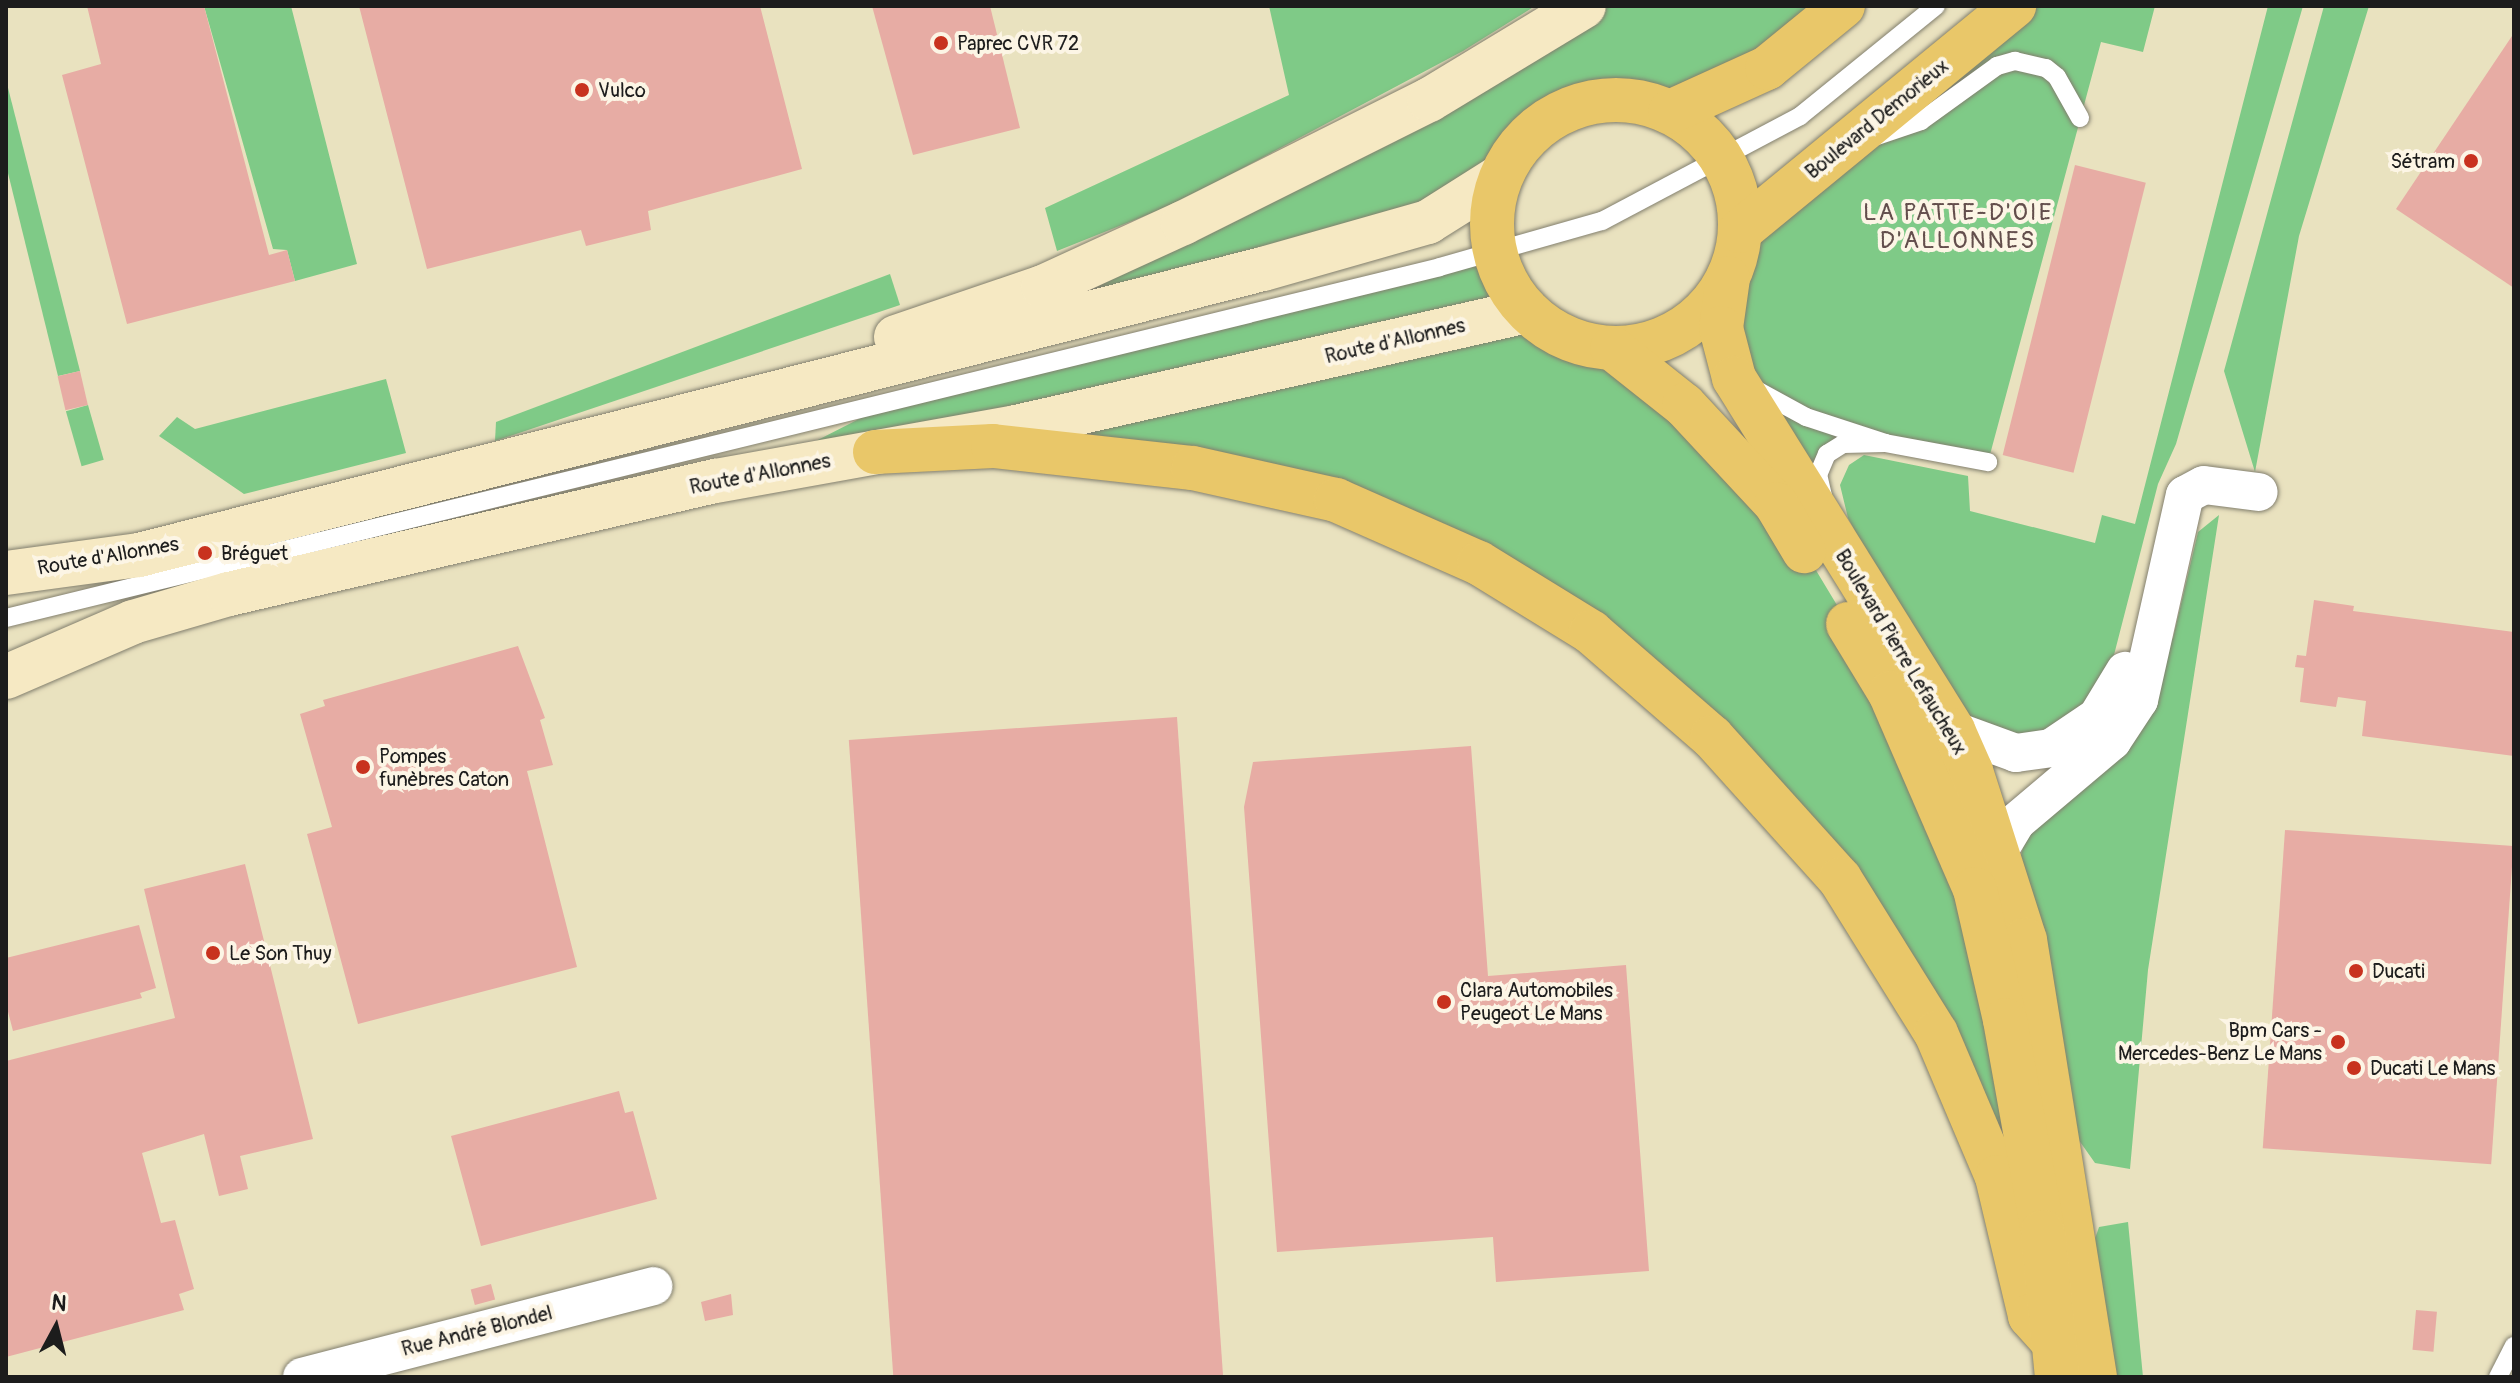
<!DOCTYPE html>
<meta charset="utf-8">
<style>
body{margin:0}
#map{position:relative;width:2520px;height:1383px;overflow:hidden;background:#e9e2bf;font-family:Pangolin,sans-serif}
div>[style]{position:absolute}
.green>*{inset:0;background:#7fca87;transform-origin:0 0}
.building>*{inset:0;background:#e7aca4;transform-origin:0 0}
.roads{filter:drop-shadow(0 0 2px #827f6e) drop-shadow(0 0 2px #827f6e)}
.lane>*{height:18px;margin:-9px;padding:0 9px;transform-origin:9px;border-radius:9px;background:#fff}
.street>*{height:38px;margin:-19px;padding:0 19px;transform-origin:19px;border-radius:19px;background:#fff}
.secondary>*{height:44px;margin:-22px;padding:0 22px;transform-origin:22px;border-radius:22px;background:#f6e9c3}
.primary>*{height:44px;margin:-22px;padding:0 22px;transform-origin:22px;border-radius:22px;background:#e9c769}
.primary>.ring{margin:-22px;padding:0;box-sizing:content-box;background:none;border:44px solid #e9c769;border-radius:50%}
.dots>*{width:22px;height:22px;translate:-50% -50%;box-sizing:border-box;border:4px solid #fcf5e5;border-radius:50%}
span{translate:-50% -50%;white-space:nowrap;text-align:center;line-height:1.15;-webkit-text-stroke:8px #fcf5e5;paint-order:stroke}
.poi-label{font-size:20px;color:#1c1c1c}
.left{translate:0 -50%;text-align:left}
.right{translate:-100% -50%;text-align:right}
.street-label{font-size:20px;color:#1c1c1c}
.quarter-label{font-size:24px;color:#634e4c;letter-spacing:2px}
.frame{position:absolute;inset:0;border:8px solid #1c1c1c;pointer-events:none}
.north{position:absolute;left:16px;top:1287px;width:80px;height:80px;-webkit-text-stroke:6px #fcf5e5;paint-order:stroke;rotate:7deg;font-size:22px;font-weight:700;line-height:32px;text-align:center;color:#1c1c1c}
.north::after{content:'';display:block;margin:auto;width:28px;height:36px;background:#1c1c1c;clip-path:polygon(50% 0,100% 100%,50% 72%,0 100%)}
</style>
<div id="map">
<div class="green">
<div style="clip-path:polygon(204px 6px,291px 6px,357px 264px,295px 281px,287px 250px,273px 249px)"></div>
<div style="clip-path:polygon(1269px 6px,1535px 6px,1463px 51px,1177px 203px,1057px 251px,1045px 208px,1289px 95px)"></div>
<div style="clip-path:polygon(1584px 6px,1843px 6px,1670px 112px,1647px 103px,1596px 101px,1544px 120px,1501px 176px,1428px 222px,845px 355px,1043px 287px)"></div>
<div style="clip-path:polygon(2014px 6px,2155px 6px,2143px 52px,2101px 42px,1988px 462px,1843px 444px,1818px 474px,1734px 378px,1728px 278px,1740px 231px)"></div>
<div style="clip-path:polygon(2268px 6px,2303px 6px,2176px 444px,2158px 484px,2106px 686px,2048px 731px,2024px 736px,1969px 718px,1898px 612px,1848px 518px,1840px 485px,1849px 465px,1864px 455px,1968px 476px,1970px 511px,2095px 543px,2102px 515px,2135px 524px)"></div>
<div style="clip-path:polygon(2324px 6px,2369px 6px,2299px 236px,2255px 472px,2224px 371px)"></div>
<div style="clip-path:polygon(6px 80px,80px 371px,58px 376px,6px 165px)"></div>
<div style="clip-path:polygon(1495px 253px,1507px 284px,1527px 311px,1566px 338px,1612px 348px,1776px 504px,1890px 693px,1975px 889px,2043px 1232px,1997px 1177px,1840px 879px,1591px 632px,1336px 500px,812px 443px,896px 400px)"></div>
<div style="clip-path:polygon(890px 274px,900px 305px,495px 441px,496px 422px)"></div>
<div style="clip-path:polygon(386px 379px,406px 453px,244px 494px,159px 436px,177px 417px,195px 429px)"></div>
<div style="left:88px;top:405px;width:57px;height:23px;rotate:74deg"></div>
<div style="clip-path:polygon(2219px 515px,2148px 970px,2130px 1169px,2095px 1163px,2071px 1129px,2019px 863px,2024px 844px,2153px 649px,2173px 638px,2198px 532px)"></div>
<div style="clip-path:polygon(2128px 1222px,2143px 1377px,2106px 1377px,2086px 1265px,2099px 1227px)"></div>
</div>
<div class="building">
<div style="clip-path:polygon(87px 6px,204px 6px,269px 255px,287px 250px,295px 281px,127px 324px,62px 75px,101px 64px)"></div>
<div style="clip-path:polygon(359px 6px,760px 6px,802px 169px,648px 211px,651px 230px,586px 246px,581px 230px,427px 269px)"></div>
<div style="clip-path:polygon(872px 6px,990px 6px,1020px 128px,913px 155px)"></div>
<div style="clip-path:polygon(2514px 33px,2514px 288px,2396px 209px)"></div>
<div style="left:2075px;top:165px;width:73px;height:299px;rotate:14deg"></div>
<div style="left:80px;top:371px;width:35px;height:23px;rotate:77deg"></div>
<div style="clip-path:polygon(2314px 600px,2354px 606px,2353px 611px,2514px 632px,2514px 756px,2362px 736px,2366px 701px,2338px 697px,2336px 707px,2300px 702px,2304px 668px,2295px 667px,2297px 655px,2306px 656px)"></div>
<div style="clip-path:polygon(518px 646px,545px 718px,540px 720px,553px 765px,527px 771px,577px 967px,358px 1024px,307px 834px,332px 827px,300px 714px,325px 706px,323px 700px)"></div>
<div style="left:1177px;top:717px;width:662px;height:329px;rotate:86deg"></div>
<div style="clip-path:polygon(1471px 746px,1488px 976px,1626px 965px,1649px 1271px,1496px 1282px,1493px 1237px,1277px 1252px,1244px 807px,1253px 762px)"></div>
<div style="left:2285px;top:830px;width:229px;height:319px;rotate:4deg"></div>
<div style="clip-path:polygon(245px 864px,313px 1139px,240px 1156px,248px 1189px,219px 1196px,204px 1134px,142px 1153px,161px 1223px,175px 1220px,194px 1289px,179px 1294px,184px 1310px,6px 1357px,6px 1061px,175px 1018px,144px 889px)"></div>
<div style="clip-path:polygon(139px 925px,156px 988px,140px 993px,142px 998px,13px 1031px,6px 1004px,6px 958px)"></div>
<div style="clip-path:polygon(619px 1091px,625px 1113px,633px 1111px,657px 1199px,481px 1246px,451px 1136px)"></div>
<div style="left:491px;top:1284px;width:16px;height:21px;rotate:75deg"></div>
<div style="clip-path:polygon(731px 1294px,733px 1315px,705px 1321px,701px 1302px)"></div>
<div style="left:2416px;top:1310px;width:21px;height:40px;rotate:5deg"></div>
</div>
<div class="roads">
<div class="lane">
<div style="left:1874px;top:137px;width:50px;rotate:-18.8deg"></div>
<div style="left:1921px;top:121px;width:94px;rotate:-35.9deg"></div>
<div style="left:1997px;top:66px;width:19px;rotate:-16deg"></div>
<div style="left:2015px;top:61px;width:32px;rotate:13deg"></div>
<div style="left:2046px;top:68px;width:14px;rotate:39deg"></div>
<div style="left:2057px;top:77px;width:47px;rotate:60.7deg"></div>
<div style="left:1751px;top:387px;width:63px;rotate:28.6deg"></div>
<div style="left:1806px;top:417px;width:83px;rotate:18.2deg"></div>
<div style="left:1885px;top:443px;width:105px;rotate:10.5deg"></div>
<div style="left:1823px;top:496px;width:22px;rotate:-103deg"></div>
<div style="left:1818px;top:475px;width:23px;rotate:-67deg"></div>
<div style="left:1827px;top:454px;width:19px;rotate:-32deg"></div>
<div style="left:1843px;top:444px;width:42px;rotate:-1.4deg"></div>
<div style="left:6px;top:618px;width:1476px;rotate:-13.75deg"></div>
<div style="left:1440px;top:267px;width:168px;rotate:-15.9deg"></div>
<div style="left:1602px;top:221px;width:224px;rotate:-27.9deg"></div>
<div style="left:1800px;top:116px;width:175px;rotate:-39deg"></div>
<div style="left:2498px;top:1377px;width:35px;rotate:-63deg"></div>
</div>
<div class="street">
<div style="left:1953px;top:730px;width:67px;rotate:20.1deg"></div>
<div style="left:2016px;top:753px;width:35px;rotate:-8deg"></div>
<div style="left:2051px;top:748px;width:55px;rotate:-34deg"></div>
<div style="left:2097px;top:717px;width:54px;rotate:-58.7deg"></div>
<div style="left:1997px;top:854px;width:37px;rotate:-59deg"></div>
<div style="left:2016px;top:822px;width:126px;rotate:-40.2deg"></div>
<div style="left:2112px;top:741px;width:49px;rotate:-56.6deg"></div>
<div style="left:2139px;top:700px;width:210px;rotate:-77.4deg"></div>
<div style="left:2185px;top:495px;width:21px;rotate:-28deg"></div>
<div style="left:2204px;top:485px;width:55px;rotate:7.3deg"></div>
<div style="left:302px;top:1377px;width:363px;rotate:-14.5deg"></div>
</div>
<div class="secondary">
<div style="left:896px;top:337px;width:155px;rotate:-18.8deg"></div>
<div style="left:1043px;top:287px;width:154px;rotate:-24.6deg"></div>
<div style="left:1183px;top:223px;width:275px;rotate:-26.6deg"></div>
<div style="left:1429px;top:100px;width:181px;rotate:-31.2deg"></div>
<div style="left:6px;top:573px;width:134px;rotate:-7.7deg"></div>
<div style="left:139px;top:555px;width:1160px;rotate:-14.28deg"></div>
<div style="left:1263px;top:269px;width:172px;rotate:-15.9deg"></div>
<div style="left:1428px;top:222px;width:86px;rotate:-32.2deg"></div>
<div style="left:6px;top:677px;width:138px;rotate:-23.4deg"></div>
<div style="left:133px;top:622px;width:100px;rotate:-16.3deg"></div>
<div style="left:229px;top:594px;width:500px;rotate:-13.1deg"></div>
<div style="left:716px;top:481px;width:305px;rotate:-10.2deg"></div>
<div style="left:1016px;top:427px;width:524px;rotate:-12.79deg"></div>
</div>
<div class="primary">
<div class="ring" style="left:1492px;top:100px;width:204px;height:204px"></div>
<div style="left:1670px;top:112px;width:107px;rotate:-24.4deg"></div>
<div style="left:1767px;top:68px;width:98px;rotate:-39.2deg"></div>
<div style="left:1740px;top:231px;width:355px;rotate:-39.4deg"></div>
<div style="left:1728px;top:278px;width:50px;rotate:98deg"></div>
<div style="left:1721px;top:328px;width:52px;rotate:75.4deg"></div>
<div style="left:1734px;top:378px;width:415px;rotate:58.1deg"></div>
<div style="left:1953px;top:730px;width:45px;rotate:66.3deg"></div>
<div style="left:1971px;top:771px;width:177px;rotate:72.3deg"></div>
<div style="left:2025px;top:940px;width:443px;rotate:80.9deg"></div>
<div style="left:1612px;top:348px;width:92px;rotate:38.4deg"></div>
<div style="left:1684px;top:405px;width:135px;rotate:47.1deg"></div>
<div style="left:1776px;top:504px;width:55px;rotate:59.2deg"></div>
<div style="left:875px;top:452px;width:118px;rotate:-2.9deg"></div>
<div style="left:993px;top:446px;width:201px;rotate:6.3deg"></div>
<div style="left:1193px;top:468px;width:147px;rotate:12.6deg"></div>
<div style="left:1336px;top:500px;width:156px;rotate:23.8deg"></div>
<div style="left:1479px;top:563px;width:132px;rotate:31.6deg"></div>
<div style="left:1591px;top:632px;width:160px;rotate:41deg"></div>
<div style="left:1712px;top:737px;width:191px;rotate:48deg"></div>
<div style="left:1840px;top:879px;width:181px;rotate:58.1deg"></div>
<div style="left:1936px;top:1033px;width:156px;rotate:67deg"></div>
<div style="left:1997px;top:1177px;width:143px;rotate:76.6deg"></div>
<div style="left:2030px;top:1316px;width:38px;rotate:48deg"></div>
<div style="left:1848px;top:624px;width:81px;rotate:58.7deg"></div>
<div style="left:1890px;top:693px;width:214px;rotate:66.6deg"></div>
<div style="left:1975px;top:889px;width:134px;rotate:77.1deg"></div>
<div style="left:2005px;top:1020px;width:215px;rotate:79.8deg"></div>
<div style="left:2043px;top:1232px;width:146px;rotate:84.5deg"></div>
</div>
</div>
<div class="dots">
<div style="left:941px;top:43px;background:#c8321e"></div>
<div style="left:582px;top:90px;background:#c8321e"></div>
<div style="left:2471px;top:161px;background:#c8321e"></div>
<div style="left:205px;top:553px;background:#c8321e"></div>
<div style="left:363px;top:767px;background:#c8321e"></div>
<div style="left:213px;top:953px;background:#c8321e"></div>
<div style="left:2356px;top:971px;background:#c8321e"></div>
<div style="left:1444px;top:1002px;background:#c8321e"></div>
<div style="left:2338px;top:1042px;background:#c8321e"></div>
<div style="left:2354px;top:1068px;background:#c8321e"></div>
</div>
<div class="poi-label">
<span class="left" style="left:957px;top:43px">Paprec CVR 72</span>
<span class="left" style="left:598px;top:90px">Vulco</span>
<span class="right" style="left:2455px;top:161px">Sétram</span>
<span class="left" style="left:221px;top:553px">Bréguet</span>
<span class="left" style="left:379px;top:768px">Pompes<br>funèbres Caton</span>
<span class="left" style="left:229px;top:953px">Le Son Thuy</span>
<span class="left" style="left:2372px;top:971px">Ducati</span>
<span class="left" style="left:1460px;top:1002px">Clara Automobiles<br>Peugeot Le Mans</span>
<span class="right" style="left:2322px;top:1042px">Bpm Cars -<br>Mercedes-Benz Le Mans</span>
<span class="left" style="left:2370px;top:1068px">Ducati Le Mans</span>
</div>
<div class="street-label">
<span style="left:1877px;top:119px;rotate:-39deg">Boulevard Demorieux</span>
<span style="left:1395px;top:341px;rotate:-13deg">Route d'Allonnes</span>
<span style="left:760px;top:474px;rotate:-11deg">Route d'Allonnes</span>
<span style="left:108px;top:556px;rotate:-10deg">Route d'Allonnes</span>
<span style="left:1901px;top:652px;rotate:59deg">Boulevard Pierre Lefaucheux</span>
<span style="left:477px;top:1331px;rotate:-14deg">Rue André Blondel</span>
</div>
<div class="quarter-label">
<span style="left:1958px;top:227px">LA PATTE-D'OIE<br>D'ALLONNES</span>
</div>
<div class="frame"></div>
<div class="north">N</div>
</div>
